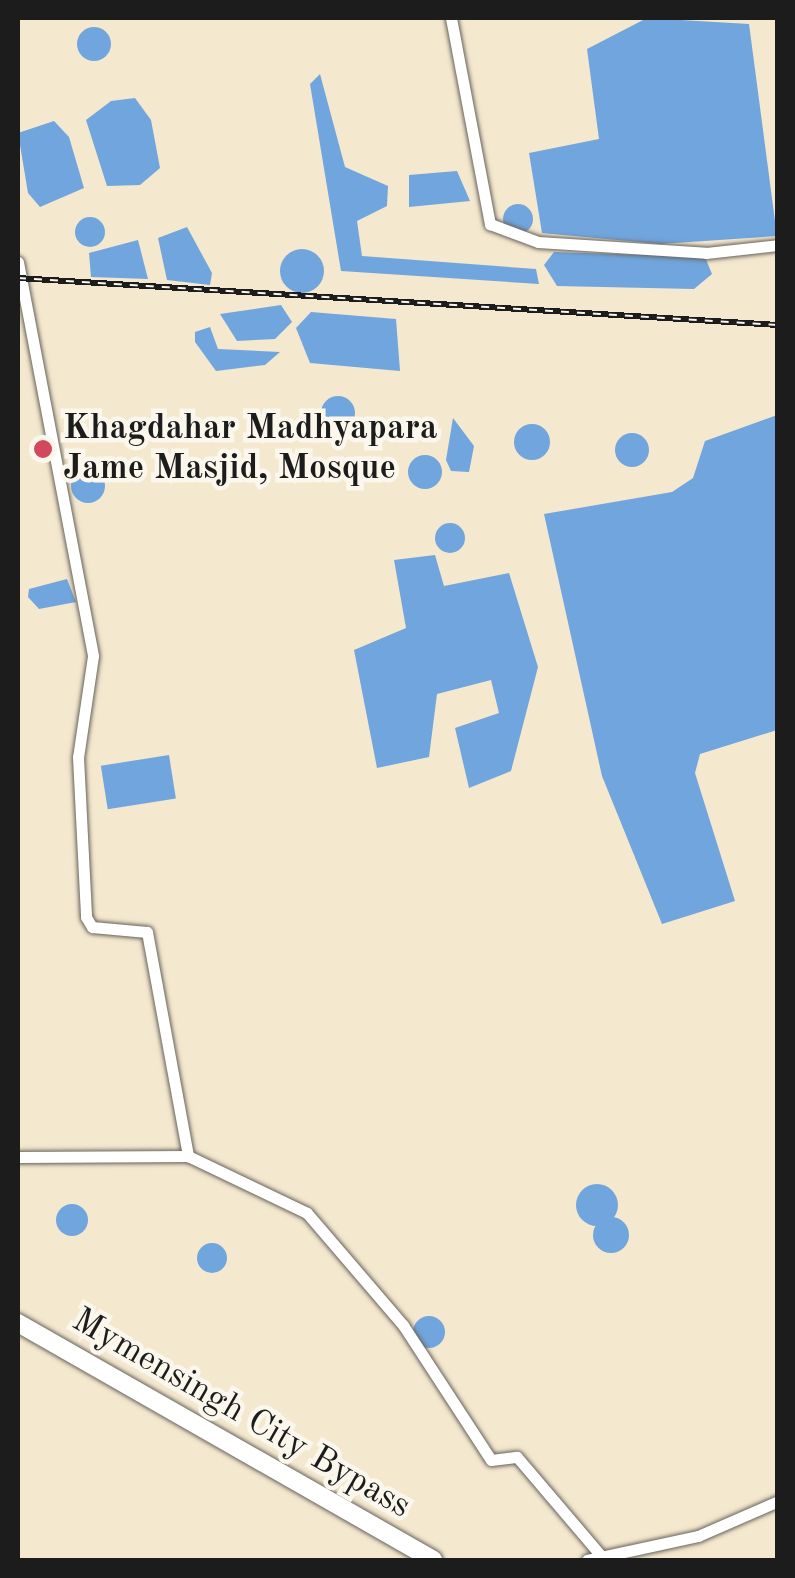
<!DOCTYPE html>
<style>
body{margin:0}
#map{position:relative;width:795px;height:1578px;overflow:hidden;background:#f4e8cf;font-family:"Old Standard TT",serif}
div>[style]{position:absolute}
.water>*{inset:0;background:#71a5dd;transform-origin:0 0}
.round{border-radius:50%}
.roads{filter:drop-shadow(0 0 2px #68635b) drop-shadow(0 0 2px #68635b)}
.minor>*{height:11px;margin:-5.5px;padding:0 5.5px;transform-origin:5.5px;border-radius:5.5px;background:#fff}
.highway>*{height:18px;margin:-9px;padding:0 9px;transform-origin:9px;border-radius:9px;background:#fff}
.rail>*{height:6px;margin-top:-3px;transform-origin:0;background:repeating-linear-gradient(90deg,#fbf7ec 0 8px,#1c1c1c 0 16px);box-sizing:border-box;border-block:2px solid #1c1c1c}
.dots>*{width:28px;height:28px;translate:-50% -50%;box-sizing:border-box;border:5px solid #fbf7ec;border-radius:50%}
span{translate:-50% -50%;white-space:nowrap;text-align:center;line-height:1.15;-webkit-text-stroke:9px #fbf7ec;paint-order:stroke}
.poi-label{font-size:35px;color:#1c1c1c;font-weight:700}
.left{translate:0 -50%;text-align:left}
.street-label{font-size:35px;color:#1c1c1c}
.frame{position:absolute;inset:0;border:20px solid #1c1c1c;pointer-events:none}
</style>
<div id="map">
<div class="water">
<div style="clip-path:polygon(647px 18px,749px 24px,777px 236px,660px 244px,542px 233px,529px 153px,599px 139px,587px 49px)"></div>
<div class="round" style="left:77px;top:27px;width:34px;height:34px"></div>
<div style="clip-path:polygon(320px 74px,345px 167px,388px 186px,387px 206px,357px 221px,362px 256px,536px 269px,539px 284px,341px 271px,310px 84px)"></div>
<div style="clip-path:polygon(135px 98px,151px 120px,160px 168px,140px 185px,107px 186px,86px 120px,111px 101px)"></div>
<div style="clip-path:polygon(54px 121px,69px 137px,84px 188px,40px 207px,28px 193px,18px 133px)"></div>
<div style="clip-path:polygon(457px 171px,470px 201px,409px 207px,409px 175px)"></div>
<div class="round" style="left:503px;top:204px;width:30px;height:30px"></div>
<div class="round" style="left:75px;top:217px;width:30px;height:30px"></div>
<div style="clip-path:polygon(187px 227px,212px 273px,210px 285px,167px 280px,158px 238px)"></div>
<div style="clip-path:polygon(138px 240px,148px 279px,91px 277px,89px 253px)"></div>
<div class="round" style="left:280px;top:249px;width:44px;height:44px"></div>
<div style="clip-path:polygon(554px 252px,705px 257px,712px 274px,694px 289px,557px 286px,544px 265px)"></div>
<div style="clip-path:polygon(281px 305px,292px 322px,275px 339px,237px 341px,220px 314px)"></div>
<div style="clip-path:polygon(311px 312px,396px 319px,400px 371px,310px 363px,296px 328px)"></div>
<div style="clip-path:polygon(210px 327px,218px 349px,280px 352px,265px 365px,216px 371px,195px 342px,195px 332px)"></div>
<div class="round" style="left:321px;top:396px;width:34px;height:34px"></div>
<div style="clip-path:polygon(777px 415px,777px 730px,700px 754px,695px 773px,735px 901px,662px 924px,602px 776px,544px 514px,672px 492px,693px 478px,705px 441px)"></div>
<div style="clip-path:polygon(453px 418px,474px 446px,469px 472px,451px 471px,446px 460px)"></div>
<div class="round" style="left:514px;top:424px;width:36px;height:36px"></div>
<div class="round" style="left:615px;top:433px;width:34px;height:34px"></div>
<div class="round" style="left:408px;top:455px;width:34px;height:34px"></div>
<div class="round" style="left:71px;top:469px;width:34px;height:34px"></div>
<div class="round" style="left:435px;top:523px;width:30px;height:30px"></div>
<div style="clip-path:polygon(435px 555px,444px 586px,509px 573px,538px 667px,511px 771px,469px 788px,455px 728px,499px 713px,491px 680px,437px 694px,429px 757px,377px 768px,354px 650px,406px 628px,394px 560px)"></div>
<div style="clip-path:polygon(67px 579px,76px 602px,39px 609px,28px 597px,29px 589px)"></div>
<div style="left:169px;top:755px;width:44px;height:69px;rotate:81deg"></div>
<div class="round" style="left:576px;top:1184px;width:42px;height:42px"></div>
<div class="round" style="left:56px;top:1204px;width:32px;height:32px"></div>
<div class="round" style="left:593px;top:1217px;width:36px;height:36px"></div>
<div class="round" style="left:197px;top:1243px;width:30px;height:30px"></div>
<div class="round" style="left:413px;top:1316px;width:32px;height:32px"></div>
</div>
<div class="roads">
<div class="minor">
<div style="left:451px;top:18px;width:210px;rotate:79.3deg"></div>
<div style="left:490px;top:224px;width:51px;rotate:20.6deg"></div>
<div style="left:538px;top:242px;width:168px;rotate:3.7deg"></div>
<div style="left:706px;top:253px;width:72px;rotate:-6.3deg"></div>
<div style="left:18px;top:262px;width:401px;rotate:79.2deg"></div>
<div style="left:93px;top:656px;width:102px;rotate:98.4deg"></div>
<div style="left:78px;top:757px;width:160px;rotate:87.1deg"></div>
<div style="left:86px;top:917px;width:12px;rotate:59deg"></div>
<div style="left:92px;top:927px;width:55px;rotate:5.2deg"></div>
<div style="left:147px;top:932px;width:228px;rotate:79.6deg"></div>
<div style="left:18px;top:1157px;width:170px;rotate:-0.3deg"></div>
<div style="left:188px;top:1156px;width:132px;rotate:25.6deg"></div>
<div style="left:307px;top:1213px;width:148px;rotate:49.4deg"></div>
<div style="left:403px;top:1325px;width:161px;rotate:56.9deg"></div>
<div style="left:491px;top:1460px;width:26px;rotate:-7deg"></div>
<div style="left:517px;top:1457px;width:131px;rotate:49.6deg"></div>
<div style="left:587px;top:1560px;width:114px;rotate:-12.2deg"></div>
<div style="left:698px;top:1536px;width:87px;rotate:-23.6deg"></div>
</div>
<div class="highway">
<div style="left:18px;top:1323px;width:478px;rotate:29.7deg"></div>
</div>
</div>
<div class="rail">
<div style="left:18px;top:278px;width:761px;rotate:3.54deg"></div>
</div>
<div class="dots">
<div style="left:43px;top:449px;background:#d1495b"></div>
</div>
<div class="poi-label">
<span class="left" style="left:63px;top:449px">Khagdahar Madhyapara<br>Jame Masjid, Mosque</span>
</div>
<div class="street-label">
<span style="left:241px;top:1414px;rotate:30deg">Mymensingh City Bypass</span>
</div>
<div class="frame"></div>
</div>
